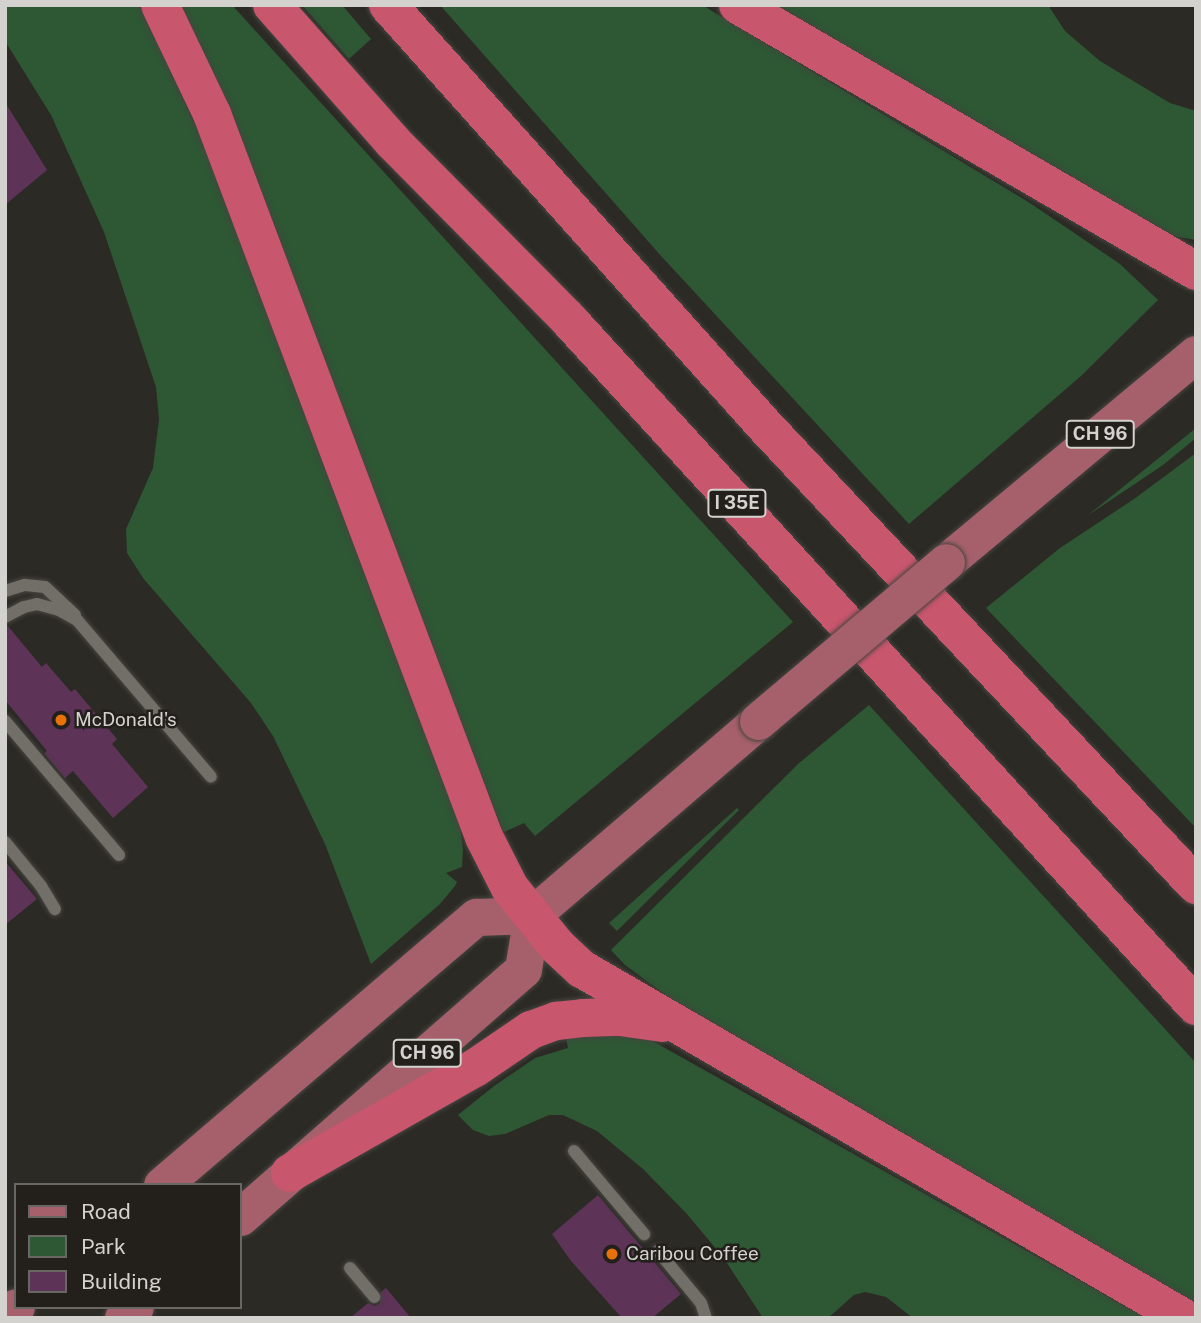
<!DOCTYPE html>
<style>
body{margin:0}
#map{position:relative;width:1201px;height:1323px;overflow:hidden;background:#2c2a25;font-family:"Public Sans",sans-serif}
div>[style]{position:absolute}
.green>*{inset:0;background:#2e5734}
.building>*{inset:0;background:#5d3357}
.roads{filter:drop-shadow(0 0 2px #464540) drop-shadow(0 0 2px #464540)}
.service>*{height:12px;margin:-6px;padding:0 6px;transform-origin:6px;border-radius:6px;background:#726f69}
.primary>*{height:37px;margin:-18.5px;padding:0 18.5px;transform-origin:18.5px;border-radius:18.5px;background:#a6606b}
.motorway>*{height:38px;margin:-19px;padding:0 19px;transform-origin:19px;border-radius:19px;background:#c8566d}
.bridges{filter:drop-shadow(0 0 2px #464540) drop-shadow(0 0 2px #464540)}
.primary-bridge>*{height:37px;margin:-18.5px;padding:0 18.5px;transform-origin:18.5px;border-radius:18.5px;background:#a6606b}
.dots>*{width:19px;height:19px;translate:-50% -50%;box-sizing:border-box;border:4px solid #23201c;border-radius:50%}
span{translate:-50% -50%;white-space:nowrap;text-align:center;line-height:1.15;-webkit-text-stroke:5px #23201c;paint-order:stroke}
.shield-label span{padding:2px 5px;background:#23201c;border:2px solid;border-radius:5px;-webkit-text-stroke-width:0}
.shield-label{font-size:18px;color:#d3d2ce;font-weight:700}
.poi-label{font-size:19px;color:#d3d2ce}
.left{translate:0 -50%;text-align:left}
.frame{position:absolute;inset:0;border:7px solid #d3d2ce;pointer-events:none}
.legend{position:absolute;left:14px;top:1183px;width:228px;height:126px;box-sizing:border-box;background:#23201c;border:2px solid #696763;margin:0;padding:9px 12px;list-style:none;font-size:21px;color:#d3d2ce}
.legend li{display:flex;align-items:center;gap:14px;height:35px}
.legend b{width:35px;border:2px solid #696763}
</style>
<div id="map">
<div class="green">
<div style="clip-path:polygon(5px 5px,139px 5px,200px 135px,460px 826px,463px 849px,462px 867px,446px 873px,457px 882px,455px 886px,440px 904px,371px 964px,325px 844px,273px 736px,251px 703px,143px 578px,127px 553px,126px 529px,153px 468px,159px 419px,156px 387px,104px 232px,51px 115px,5px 41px)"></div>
<div style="clip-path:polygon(178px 5px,232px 5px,793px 622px,535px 836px,524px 823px,504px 832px,500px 824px)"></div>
<div style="clip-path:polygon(302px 5px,342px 5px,371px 39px,349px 59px)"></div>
<div style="clip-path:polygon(440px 5px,702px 5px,1030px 203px,1120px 264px,1158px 300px,1081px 376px,909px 524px,662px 257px)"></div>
<div style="clip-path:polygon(770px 5px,1048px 5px,1065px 31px,1100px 61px,1170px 103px,1196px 111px,1196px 240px,1173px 236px)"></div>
<div style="clip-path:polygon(1196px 428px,1196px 438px,1163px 465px,1087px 516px)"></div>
<div style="clip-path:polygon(1196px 453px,1196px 828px,986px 608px,1060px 548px,1134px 499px)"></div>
<div style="clip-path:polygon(869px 705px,1196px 1063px,1196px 1303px,674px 1001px,625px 965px,611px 950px,798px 764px)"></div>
<div style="clip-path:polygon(737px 808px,739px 810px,617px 931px,609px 923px)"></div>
<div style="clip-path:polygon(565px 1031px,649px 1039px,1146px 1318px,913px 1318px,886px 1297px,865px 1292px,854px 1295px,828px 1318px,763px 1318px,723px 1257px,686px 1213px,643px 1169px,597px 1131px,563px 1115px,549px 1115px,505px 1134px,489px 1136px,473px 1130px,458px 1115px,494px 1086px,535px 1058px,568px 1048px)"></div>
</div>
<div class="building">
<div style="clip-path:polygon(5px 102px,47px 170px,5px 205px)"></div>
<div style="clip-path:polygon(7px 625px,42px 667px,46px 663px,71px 692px,75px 689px,117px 739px,112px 744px,148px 787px,113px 818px,73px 771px,65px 778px,44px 753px,47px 751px,5px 700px)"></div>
<div style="clip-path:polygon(5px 861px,37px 899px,5px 925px)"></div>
<div style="clip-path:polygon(598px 1195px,681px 1294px,652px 1318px,622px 1318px,571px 1261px,552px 1234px)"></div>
<div style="clip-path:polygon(386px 1288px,411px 1318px,350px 1318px,368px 1303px,375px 1306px,380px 1303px,381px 1292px)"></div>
</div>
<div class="roads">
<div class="service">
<div style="left:5px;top:591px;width:21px;rotate:-17deg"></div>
<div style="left:25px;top:585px;width:20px;rotate:6deg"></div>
<div style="left:45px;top:587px;width:41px;rotate:43deg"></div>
<div style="left:5px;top:617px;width:21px;rotate:-28deg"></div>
<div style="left:24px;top:607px;width:13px;rotate:-13deg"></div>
<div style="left:37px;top:604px;width:23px;rotate:15deg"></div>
<div style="left:59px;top:610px;width:21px;rotate:29deg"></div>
<div style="left:77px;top:620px;width:206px;rotate:49.5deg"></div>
<div style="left:5px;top:721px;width:176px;rotate:49.6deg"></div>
<div style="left:5px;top:842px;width:57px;rotate:50.7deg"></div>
<div style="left:41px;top:886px;width:27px;rotate:59deg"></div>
<div style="left:574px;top:1151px;width:109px;rotate:49.9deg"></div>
<div style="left:658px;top:1251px;width:67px;rotate:50.4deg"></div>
<div style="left:701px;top:1303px;width:16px;rotate:72deg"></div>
<div style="left:350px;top:1268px;width:38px;rotate:50deg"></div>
</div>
<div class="primary">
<div style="left:946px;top:562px;width:325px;rotate:-39.8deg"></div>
<div style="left:162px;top:1185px;width:413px;rotate:-40.5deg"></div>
<div style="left:476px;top:917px;width:56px;rotate:-2deg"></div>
<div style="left:532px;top:915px;width:298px;rotate:-40.6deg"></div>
<div style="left:240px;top:1217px;width:376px;rotate:-41.2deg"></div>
<div style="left:523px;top:969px;width:55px;rotate:-80.5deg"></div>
<div style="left:5px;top:1316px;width:14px;rotate:-39deg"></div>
<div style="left:123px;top:1318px;width:16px;rotate:-43deg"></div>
</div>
<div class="motorway">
<div style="left:160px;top:5px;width:121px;rotate:64.5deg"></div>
<div style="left:212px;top:114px;width:772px;rotate:69.38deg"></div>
<div style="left:484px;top:837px;width:57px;rotate:63deg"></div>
<div style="left:510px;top:888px;width:76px;rotate:50.9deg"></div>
<div style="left:558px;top:947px;width:33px;rotate:43deg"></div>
<div style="left:582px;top:969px;width:696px;rotate:30.1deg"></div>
<div style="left:272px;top:5px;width:183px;rotate:48.5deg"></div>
<div style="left:393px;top:142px;width:249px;rotate:45.3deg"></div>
<div style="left:568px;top:319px;width:931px;rotate:47.57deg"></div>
<div style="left:388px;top:5px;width:565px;rotate:48.16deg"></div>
<div style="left:765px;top:426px;width:630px;rotate:46.8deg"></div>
<div style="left:738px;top:5px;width:530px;rotate:30.15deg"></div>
<div style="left:290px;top:1173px;width:213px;rotate:-29.6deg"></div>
<div style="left:475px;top:1068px;width:68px;rotate:-34.2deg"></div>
<div style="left:531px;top:1030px;width:27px;rotate:-20deg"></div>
<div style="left:556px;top:1021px;width:27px;rotate:-6deg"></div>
<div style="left:583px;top:1018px;width:37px;rotate:-2deg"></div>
<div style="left:620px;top:1017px;width:43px;rotate:7.9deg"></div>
</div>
</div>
<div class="bridges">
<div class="primary-bridge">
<div style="left:758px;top:721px;width:246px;rotate:-40.2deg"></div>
</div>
</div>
<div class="dots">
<div style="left:61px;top:720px;background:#e8710a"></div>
<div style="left:612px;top:1254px;background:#e8710a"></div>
</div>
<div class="shield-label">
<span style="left:1100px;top:434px">CH 96</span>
<span style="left:737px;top:503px">I 35E</span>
<span style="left:427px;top:1053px">CH 96</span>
</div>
<div class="poi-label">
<span class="left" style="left:75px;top:720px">McDonald's</span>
<span class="left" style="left:626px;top:1254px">Caribou Coffee</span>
</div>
<div class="frame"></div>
<ul class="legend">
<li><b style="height:9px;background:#a6606b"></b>Road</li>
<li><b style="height:19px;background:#2e5734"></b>Park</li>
<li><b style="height:19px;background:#5d3357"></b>Building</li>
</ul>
</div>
